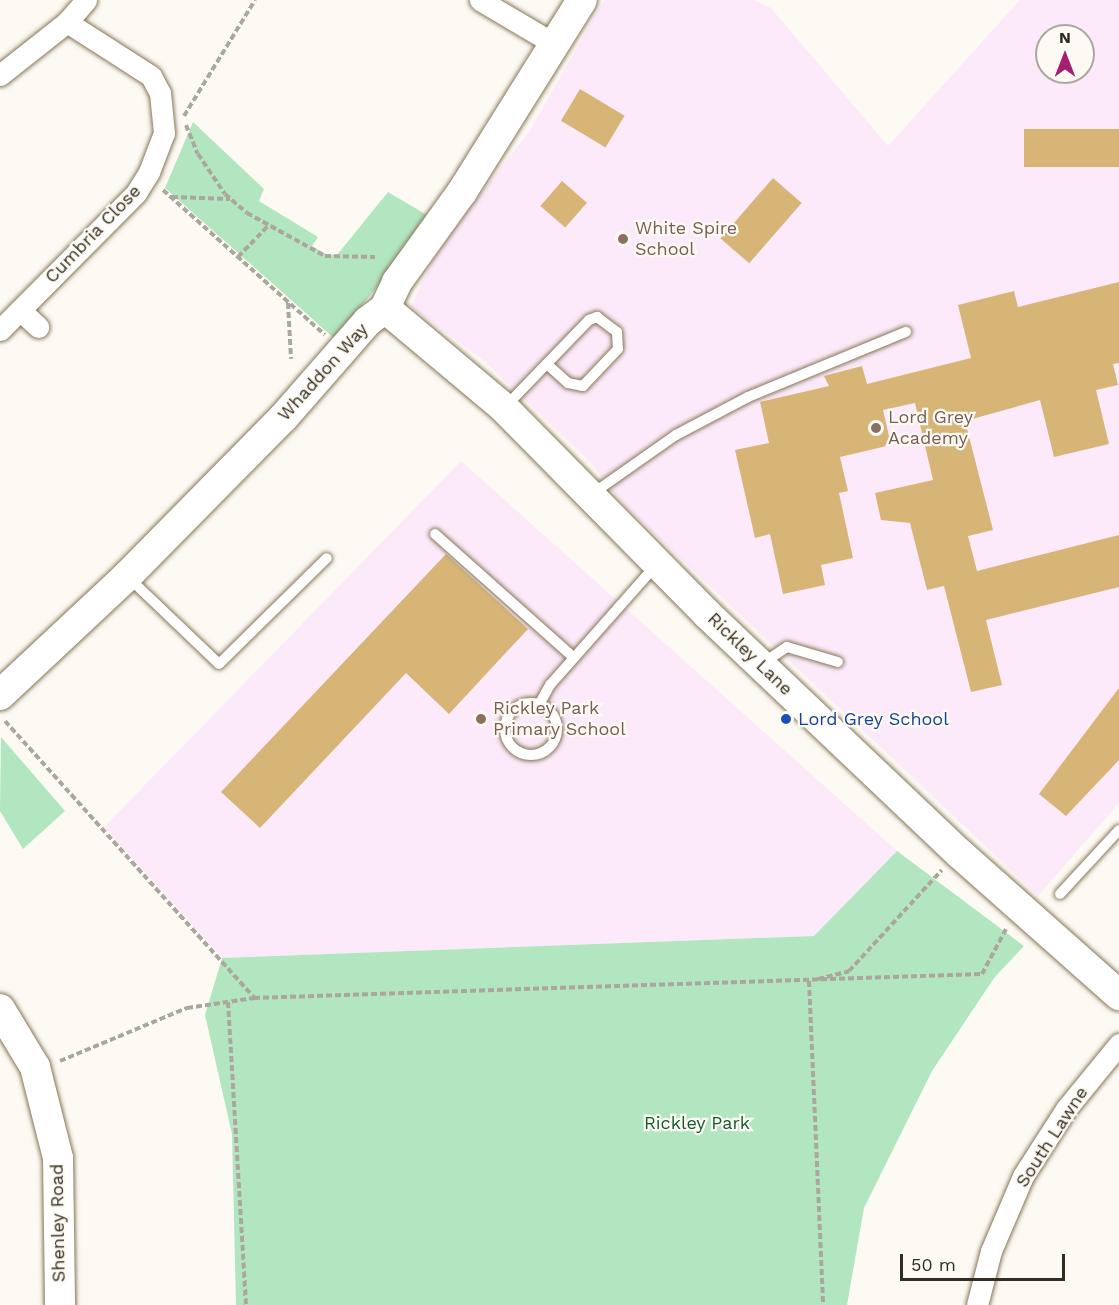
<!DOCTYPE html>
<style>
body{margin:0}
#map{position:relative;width:1119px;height:1305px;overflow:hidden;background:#fdfaf3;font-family:"Work Sans",sans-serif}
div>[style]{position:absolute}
.education>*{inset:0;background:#fceafa}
.green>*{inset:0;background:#b2e6c1}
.building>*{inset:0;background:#d6b577;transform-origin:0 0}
.path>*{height:4px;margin-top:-2px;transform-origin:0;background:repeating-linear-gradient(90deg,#aca79e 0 6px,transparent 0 9px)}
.roads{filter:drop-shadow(0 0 2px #867657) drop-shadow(0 0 2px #867657)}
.lane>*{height:10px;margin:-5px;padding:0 5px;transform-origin:5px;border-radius:5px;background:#fff}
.lane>.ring{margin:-5px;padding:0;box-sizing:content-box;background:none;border:10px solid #fff;border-radius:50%}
.street>*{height:21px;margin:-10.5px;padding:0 10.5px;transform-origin:10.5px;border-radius:10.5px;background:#fff}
.secondary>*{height:30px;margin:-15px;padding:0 15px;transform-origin:15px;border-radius:15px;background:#fff}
.dots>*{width:16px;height:16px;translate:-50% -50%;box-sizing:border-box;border:3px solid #fdfaf3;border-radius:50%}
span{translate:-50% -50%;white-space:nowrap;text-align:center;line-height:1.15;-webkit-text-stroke:4.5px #fdfaf3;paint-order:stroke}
.education-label{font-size:18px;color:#785e54}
.left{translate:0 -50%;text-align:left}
.street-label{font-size:18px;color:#332c20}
.transit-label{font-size:18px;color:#164399}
.park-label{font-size:18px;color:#125932}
.north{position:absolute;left:1035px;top:24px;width:60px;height:60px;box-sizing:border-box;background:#fdfaf3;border:2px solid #aca89f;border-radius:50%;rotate:0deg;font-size:16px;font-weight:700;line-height:24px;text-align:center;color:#332c20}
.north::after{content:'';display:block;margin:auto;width:21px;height:27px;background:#a2206f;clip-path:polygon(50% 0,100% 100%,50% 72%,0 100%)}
.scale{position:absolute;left:900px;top:1254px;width:165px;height:27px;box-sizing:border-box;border:3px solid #332c20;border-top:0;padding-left:8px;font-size:18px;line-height:21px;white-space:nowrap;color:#332c20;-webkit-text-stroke:4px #fdfaf3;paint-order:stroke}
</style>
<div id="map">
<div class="education">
<div style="clip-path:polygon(evenodd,604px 0,755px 0,771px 8px,888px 146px,1020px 0,1119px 0,1119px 803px,1038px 896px,624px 505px,588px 460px,484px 361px,411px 307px,437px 249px,529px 132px,604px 0,1047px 36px,1083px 36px,1083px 72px,1047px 72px,1047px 36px)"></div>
<div style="clip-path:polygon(461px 461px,897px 851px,814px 936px,222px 958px,104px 827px)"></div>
</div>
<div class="green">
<div style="clip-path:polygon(193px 122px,264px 189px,259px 201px,318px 237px,312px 246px,326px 254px,337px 255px,388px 192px,432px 218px,335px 339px,165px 188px)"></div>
<div style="clip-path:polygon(1px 737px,65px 811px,23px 849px,0 811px)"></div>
<div style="clip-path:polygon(897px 851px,1024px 946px,994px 978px,932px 1071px,864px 1208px,847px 1305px,236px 1305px,232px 1134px,205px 1015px,222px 958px,814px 936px)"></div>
</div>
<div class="building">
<div style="left:580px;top:89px;width:52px;height:37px;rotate:31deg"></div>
<div style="left:1119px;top:129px;width:38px;height:95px;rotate:90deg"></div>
<div style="left:773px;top:178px;width:38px;height:80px;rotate:41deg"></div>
<div style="left:562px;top:181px;width:33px;height:33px;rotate:41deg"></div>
<div style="clip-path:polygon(1119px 282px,1119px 363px,1113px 364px,1118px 385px,1096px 390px,1109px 444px,1054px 457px,1040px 400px,965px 421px,993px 530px,968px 536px,977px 571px,1119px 535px,1119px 587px,986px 620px,1002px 685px,971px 692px,944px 586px,927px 590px,910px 523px,881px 520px,875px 493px,933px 480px,915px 403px,883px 410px,891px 445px,840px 457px,848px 491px,839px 493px,853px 558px,821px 565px,825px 585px,783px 594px,770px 534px,755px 538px,735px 450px,769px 443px,760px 402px,829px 386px,824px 376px,862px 366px,867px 384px,971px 358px,958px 305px,1014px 291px,1018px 307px)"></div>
<div style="clip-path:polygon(446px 554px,528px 629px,449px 714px,406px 673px,260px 828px,221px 792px)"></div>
<div style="clip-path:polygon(1119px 688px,1119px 760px,1066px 816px,1039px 794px)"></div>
</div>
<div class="path">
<div style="left:184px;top:116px;width:136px;rotate:-58.5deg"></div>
<div style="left:186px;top:125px;width:31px;rotate:68deg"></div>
<div style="left:198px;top:154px;width:48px;rotate:56deg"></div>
<div style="left:225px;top:194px;width:29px;rotate:41deg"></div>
<div style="left:247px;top:213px;width:89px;rotate:28.9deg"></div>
<div style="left:325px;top:256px;width:50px;rotate:1.1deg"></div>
<div style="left:163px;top:190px;width:217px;rotate:41.8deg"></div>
<div style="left:172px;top:197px;width:58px;rotate:2deg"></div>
<div style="left:238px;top:257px;width:45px;rotate:-45.9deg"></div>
<div style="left:288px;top:303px;width:56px;rotate:86.9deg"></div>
<div style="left:5px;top:721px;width:372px;rotate:48deg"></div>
<div style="left:818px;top:979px;width:32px;rotate:-14deg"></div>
<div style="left:849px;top:971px;width:137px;rotate:-47.4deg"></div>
<div style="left:809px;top:981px;width:324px;rotate:87.5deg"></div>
<div style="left:228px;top:1002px;width:304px;rotate:86.6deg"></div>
<div style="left:60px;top:1061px;width:138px;rotate:-22.7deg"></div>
<div style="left:187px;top:1008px;width:68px;rotate:-8.5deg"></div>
<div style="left:254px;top:998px;width:728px;rotate:-1.89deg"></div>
<div style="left:982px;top:974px;width:51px;rotate:-61.9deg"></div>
</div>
<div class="roads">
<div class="lane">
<div style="left:505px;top:407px;width:121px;rotate:-46deg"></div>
<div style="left:589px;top:320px;width:9px;rotate:-21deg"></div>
<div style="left:597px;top:317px;width:25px;rotate:37deg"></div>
<div style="left:617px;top:332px;width:17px;rotate:87deg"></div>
<div style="left:618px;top:349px;width:51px;rotate:133.4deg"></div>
<div style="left:583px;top:386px;width:15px;rotate:-169deg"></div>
<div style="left:568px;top:383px;width:28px;rotate:-138deg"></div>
<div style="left:592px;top:494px;width:103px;rotate:-35.1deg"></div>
<div style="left:676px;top:435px;width:81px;rotate:-27.8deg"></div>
<div style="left:748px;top:397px;width:171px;rotate:-22.4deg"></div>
<div style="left:435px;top:534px;width:186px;rotate:41.7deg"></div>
<div style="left:129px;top:578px;width:124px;rotate:43.7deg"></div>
<div style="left:219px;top:664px;width:151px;rotate:-44.5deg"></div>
<div style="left:763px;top:663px;width:29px;rotate:-34deg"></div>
<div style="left:787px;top:647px;width:53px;rotate:16.4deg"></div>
<div class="ring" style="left:505px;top:703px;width:42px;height:42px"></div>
<div style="left:540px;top:703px;width:21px;rotate:-61deg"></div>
<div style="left:550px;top:685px;width:160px;rotate:-48.5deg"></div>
<div style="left:1060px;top:894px;width:87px;rotate:-47.3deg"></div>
</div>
<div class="street">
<div style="left:480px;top:0;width:88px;rotate:30.6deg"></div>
<div style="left:0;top:75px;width:85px;rotate:-38.3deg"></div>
<div style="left:67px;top:22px;width:29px;rotate:-49deg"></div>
<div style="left:20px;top:310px;width:25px;rotate:43deg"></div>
<div style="left:0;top:330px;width:193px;rotate:-45.2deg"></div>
<div style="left:136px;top:193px;width:25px;rotate:-58deg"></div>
<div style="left:149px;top:172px;width:42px;rotate:-69deg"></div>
<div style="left:164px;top:133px;width:40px;rotate:-95.7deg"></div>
<div style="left:160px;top:93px;width:19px;rotate:-118deg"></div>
<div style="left:151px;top:76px;width:100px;rotate:-147.3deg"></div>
<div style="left:977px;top:1305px;width:56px;rotate:-75.5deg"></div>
<div style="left:991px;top:1251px;width:82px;rotate:-66.9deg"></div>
<div style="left:1023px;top:1176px;width:80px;rotate:-57.3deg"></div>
<div style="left:1066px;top:1109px;width:84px;rotate:-50.8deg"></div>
</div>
<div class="secondary">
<div style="left:385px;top:308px;width:155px;rotate:40deg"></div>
<div style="left:504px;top:408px;width:289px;rotate:45.4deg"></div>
<div style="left:707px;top:614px;width:349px;rotate:43.5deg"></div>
<div style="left:960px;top:854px;width:213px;rotate:41.6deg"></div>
<div style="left:0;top:695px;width:174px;rotate:-43.1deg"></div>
<div style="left:127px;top:576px;width:222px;rotate:-45.4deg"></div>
<div style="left:283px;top:418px;width:129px;rotate:-48.8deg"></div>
<div style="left:368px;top:321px;width:21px;rotate:-37deg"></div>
<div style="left:385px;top:308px;width:29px;rotate:-65deg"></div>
<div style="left:397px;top:282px;width:111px;rotate:-54.2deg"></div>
<div style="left:462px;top:192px;width:226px;rotate:-58deg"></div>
<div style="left:0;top:1009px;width:68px;rotate:58.9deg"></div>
<div style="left:35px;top:1067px;width:94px;rotate:75.8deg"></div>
<div style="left:58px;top:1158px;width:147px;rotate:89.2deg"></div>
</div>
</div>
<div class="dots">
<div style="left:623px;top:239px;background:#8d6e63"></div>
<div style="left:876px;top:428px;background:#8d6e63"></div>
<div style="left:481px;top:719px;background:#8d6e63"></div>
<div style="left:786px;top:719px;background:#1a4fb4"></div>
</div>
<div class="education-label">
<span class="left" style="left:635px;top:239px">White Spire<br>School</span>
<span class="left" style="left:888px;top:428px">Lord Grey<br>Academy</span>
<span class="left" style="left:493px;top:719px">Rickley Park<br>Primary School</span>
</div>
<div class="street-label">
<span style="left:93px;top:234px;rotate:-46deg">Cumbria Close</span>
<span style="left:323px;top:372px;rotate:-48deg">Whaddon Way</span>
<span style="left:750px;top:654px;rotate:44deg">Rickley Lane</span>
<span style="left:1052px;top:1137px;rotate:-57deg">South Lawne</span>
<span style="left:58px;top:1223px;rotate:-91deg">Shenley Road</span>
</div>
<div class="transit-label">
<span class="left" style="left:798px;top:719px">Lord Grey School</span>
</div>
<div class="park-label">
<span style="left:697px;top:1123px">Rickley Park</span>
</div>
<div class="north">N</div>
<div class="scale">50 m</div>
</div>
